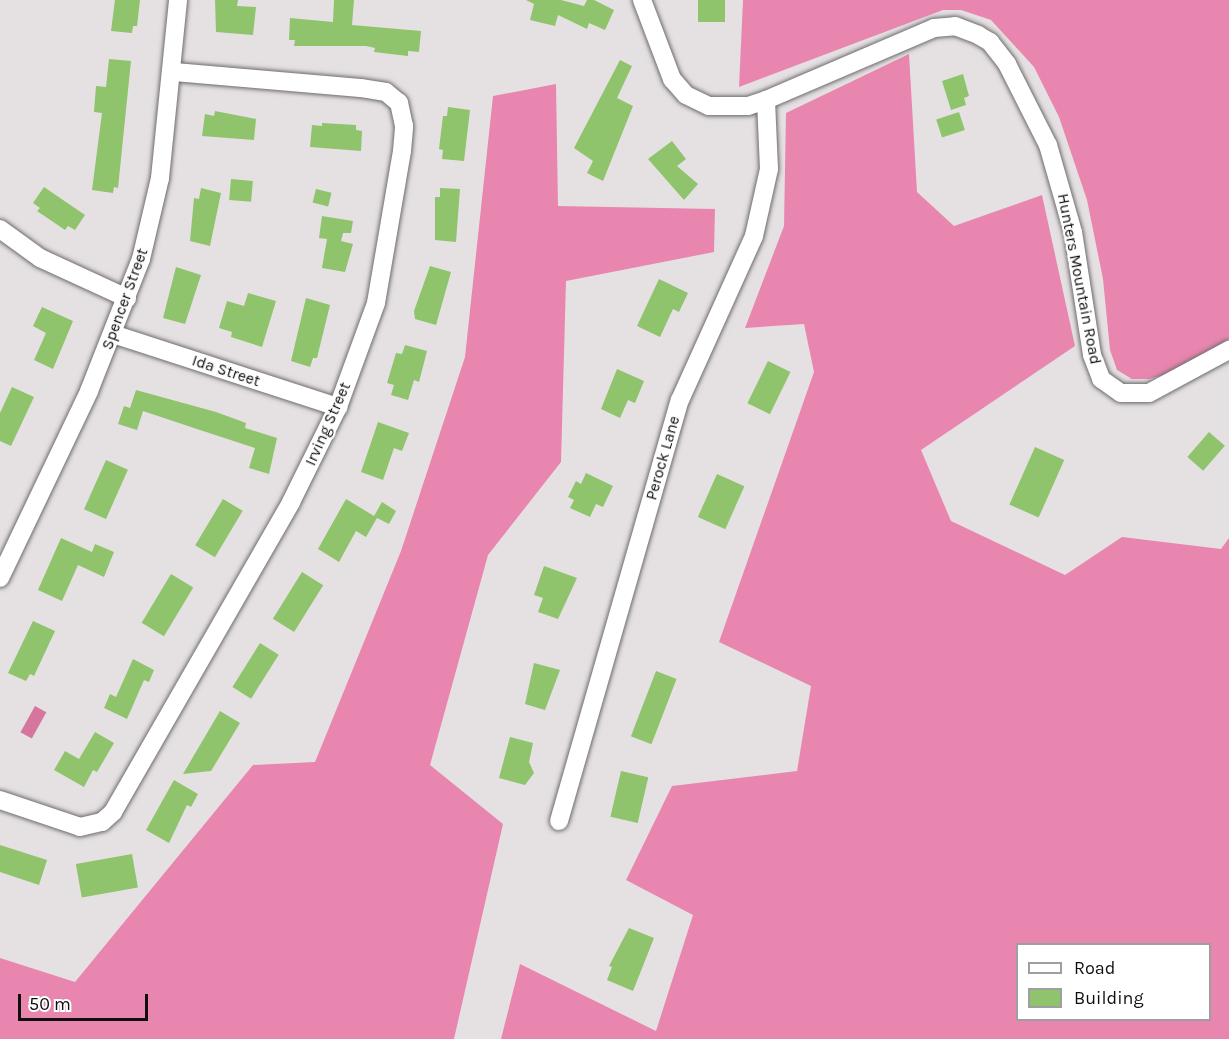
<!DOCTYPE html>
<style>
body{margin:0}
#map{position:relative;width:1229px;height:1039px;overflow:hidden;background:#e5e1e3;font-family:Karla,sans-serif}
div>[style]{position:absolute}
.forest>*{inset:0;background:#e986b0}
.water>*{inset:0;background:#d6759e;transform-origin:0 0}
.building>*{inset:0;background:#8fc36c;transform-origin:0 0}
.roads{filter:drop-shadow(0 0 2px #6f6c6d) drop-shadow(0 0 2px #6f6c6d)}
.street>*{height:18px;margin:-9px;padding:0 9px;transform-origin:9px;border-radius:9px;background:#fff}
span{translate:-50% -50%;white-space:nowrap;text-align:center;line-height:1.15;-webkit-text-stroke:4.5px #fff;paint-order:stroke}
.street-label{font-size:16px;color:#100f0f}
.legend{position:absolute;left:1016px;top:943px;width:195px;height:78px;box-sizing:border-box;background:#fff;border:2px solid #9f9f9f;margin:0;padding:8px 10px;list-style:none;font-size:18px;color:#100f0f}
.legend li{display:flex;align-items:center;gap:12px;height:30px}
.legend b{width:30px;border:2px solid #9f9f9f}
.scale{position:absolute;left:18px;top:994px;width:130px;height:27px;box-sizing:border-box;border:3px solid #100f0f;border-top:0;padding-left:8px;font-size:18px;line-height:21px;white-space:nowrap;color:#100f0f;-webkit-text-stroke:4px #fff;paint-order:stroke}
</style>
<div id="map">
<div class="forest">
<div style="clip-path:polygon(743px 0,1229px 0,1229px 339px,1167px 374px,1149px 379px,1132px 379px,1117px 370px,1110px 350px,1103px 279px,1087px 200px,1059px 117px,1034px 67px,991px 20px,961px 10px,943px 10px,739px 87px)"></div>
<div style="clip-path:polygon(evenodd,909px 54px,917px 192px,954px 226px,1042px 195px,1075px 346px,921px 450px,951px 521px,1065px 575px,1122px 537px,1221px 549px,1229px 538px,1229px 1039px,501px 1039px,520px 964px,656px 1031px,693px 915px,626px 880px,672px 786px,797px 771px,811px 686px,719px 642px,814px 372px,804px 324px,745px 328px,784px 226px,786px 113px,909px 54px,1018px 944px,1210px 944px,1210px 1020px,1018px 1020px,1018px 944px)"></div>
<div style="clip-path:polygon(556px 84px,558px 206px,715px 209px,714px 252px,566px 281px,561px 462px,488px 555px,430px 765px,503px 824px,454px 1039px,0 1039px,0 958px,75px 982px,253px 765px,315px 762px,401px 551px,465px 357px,493px 96px)"></div>
</div>
<div class="water">
<div style="left:35px;top:706px;width:13px;height:30px;rotate:29deg"></div>
</div>
<div class="building">
<div style="clip-path:polygon(115px 0,140px 0,137px 26px,133px 26px,132px 33px,111px 31px)"></div>
<div style="clip-path:polygon(215px 0,238px 0,237px 6px,256px 7px,253px 35px,216px 32px)"></div>
<div style="clip-path:polygon(334px 0,354px 0,352px 25px,421px 31px,419px 52px,408px 51px,408px 56px,374px 52px,375px 48px,366px 46px,294px 46px,295px 40px,289px 40px,290px 18px,333px 22px)"></div>
<div style="clip-path:polygon(526px 0,561px 0,584px 6px,587px 0,594px 0,614px 10px,605px 30px,589px 23px,587px 29px,558px 15px,555px 26px,530px 20px,534px 4px)"></div>
<div style="left:698px;top:0;width:27px;height:22px"></div>
<div style="clip-path:polygon(109px 59px,131px 61px,118px 188px,114px 187px,113px 193px,92px 190px,102px 113px,94px 112px,96px 86px,106px 87px)"></div>
<div style="clip-path:polygon(620px 60px,632px 66px,617px 98px,633px 106px,603px 181px,587px 173px,593px 161px,574px 148px)"></div>
<div style="clip-path:polygon(963px 74px,969px 96px,964px 98px,966px 105px,951px 110px,942px 81px)"></div>
<div style="clip-path:polygon(448px 107px,470px 110px,464px 161px,442px 159px,443px 150px,439px 149px,443px 116px,447px 116px)"></div>
<div style="clip-path:polygon(215px 111px,256px 119px,254px 140px,202px 136px,205px 114px,214px 116px)"></div>
<div style="left:959px;top:112px;width:19px;height:24px;rotate:72deg"></div>
<div style="clip-path:polygon(322px 123px,356px 125px,356px 130px,362px 131px,361px 151px,310px 147px,312px 125px,322px 126px)"></div>
<div style="clip-path:polygon(672px 141px,686px 159px,677px 166px,698px 184px,684px 200px,648px 159px)"></div>
<div style="left:231px;top:179px;width:22px;height:21px;rotate:5deg"></div>
<div style="clip-path:polygon(44px 187px,85px 215px,75px 230px,68px 226px,65px 230px,37px 211px,40px 208px,33px 203px)"></div>
<div style="clip-path:polygon(201px 188px,221px 193px,210px 246px,190px 241px,194px 198px,199px 199px)"></div>
<div style="clip-path:polygon(440px 188px,460px 189px,456px 242px,435px 240px,435px 197px,440px 197px)"></div>
<div style="left:316px;top:189px;width:16px;height:14px;rotate:14deg"></div>
<div style="clip-path:polygon(322px 216px,353px 221px,351px 233px,343px 233px,341px 241px,353px 244px,345px 272px,322px 268px,327px 239px,319px 238px)"></div>
<div style="clip-path:polygon(430px 266px,451px 272px,436px 325px,415px 319px,414px 311px)"></div>
<div style="clip-path:polygon(176px 267px,201px 275px,185px 324px,163px 318px)"></div>
<div style="clip-path:polygon(659px 279px,688px 293px,679px 312px,673px 309px,660px 337px,637px 326px)"></div>
<div style="clip-path:polygon(248px 293px,276px 301px,262px 347px,231px 337px,232px 332px,219px 328px,227px 301px,244px 306px)"></div>
<div style="clip-path:polygon(306px 298px,330px 305px,317px 358px,313px 358px,310px 367px,291px 361px)"></div>
<div style="clip-path:polygon(42px 307px,73px 321px,53px 369px,34px 360px,46px 333px,33px 326px)"></div>
<div style="clip-path:polygon(405px 345px,427px 351px,419px 382px,414px 380px,408px 400px,391px 395px,394px 385px,387px 383px,396px 353px,402px 354px)"></div>
<div style="left:768px;top:361px;width:25px;height:47px;rotate:26deg"></div>
<div style="clip-path:polygon(617px 369px,644px 381px,635px 403px,628px 400px,620px 418px,601px 409px)"></div>
<div style="clip-path:polygon(12px 387px,34px 397px,11px 446px,0 441px,0 413px)"></div>
<div style="clip-path:polygon(136px 390px,216px 412px,246px 423px,245px 428px,277px 438px,269px 474px,249px 468px,255px 448px,200px 430px,143px 411px,137px 430px,118px 424px,124px 406px,130px 408px)"></div>
<div style="clip-path:polygon(378px 422px,409px 433px,402px 451px,394px 448px,383px 480px,361px 472px)"></div>
<div style="left:1209px;top:432px;width:21px;height:33px;rotate:41deg"></div>
<div style="left:1035px;top:447px;width:32px;height:63px;rotate:24deg"></div>
<div style="left:106px;top:460px;width:24px;height:54px;rotate:24deg"></div>
<div style="clip-path:polygon(586px 473px,613px 486px,603px 507px,596px 504px,590px 517px,570px 508px,574px 500px,568px 497px,576px 481px,581px 484px)"></div>
<div style="left:717px;top:474px;width:30px;height:47px;rotate:24deg"></div>
<div style="left:223px;top:499px;width:23px;height:54px;rotate:31deg"></div>
<div style="clip-path:polygon(346px 499px,374px 516px,382px 502px,396px 511px,389px 524px,377px 518px,366px 537px,356px 531px,339px 562px,318px 549px)"></div>
<div style="clip-path:polygon(61px 538px,92px 552px,95px 544px,114px 552px,104px 577px,78px 565px,62px 601px,38px 590px)"></div>
<div style="clip-path:polygon(544px 566px,577px 578px,558px 619px,538px 612px,543px 598px,534px 595px)"></div>
<div style="left:302px;top:572px;width:25px;height:55px;rotate:32deg"></div>
<div style="left:171px;top:574px;width:26px;height:57px;rotate:31deg"></div>
<div style="clip-path:polygon(33px 621px,55px 631px,34px 676px,30px 674px,26px 681px,8px 673px)"></div>
<div style="left:260px;top:643px;width:22px;height:52px;rotate:32deg"></div>
<div style="clip-path:polygon(133px 659px,154px 670px,149px 682px,144px 680px,127px 719px,104px 708px,110px 694px,116px 697px)"></div>
<div style="clip-path:polygon(534px 663px,560px 670px,545px 710px,525px 704px)"></div>
<div style="left:656px;top:671px;width:22px;height:70px;rotate:21deg"></div>
<div style="clip-path:polygon(220px 711px,240px 723px,211px 771px,183px 774px)"></div>
<div style="clip-path:polygon(95px 732px,114px 743px,97px 772px,93px 770px,84px 787px,54px 770px,65px 751px,79px 759px)"></div>
<div style="clip-path:polygon(510px 737px,533px 743px,529px 762px,534px 773px,525px 785px,499px 778px)"></div>
<div style="left:621px;top:771px;width:28px;height:47px;rotate:13deg"></div>
<div style="clip-path:polygon(174px 780px,198px 794px,191px 807px,187px 805px,169px 843px,146px 830px)"></div>
<div style="clip-path:polygon(0 845px,47px 860px,39px 885px,0 872px)"></div>
<div style="left:132px;top:854px;width:34px;height:57px;rotate:80deg"></div>
<div style="clip-path:polygon(629px 928px,654px 938px,633px 991px,607px 980px,612px 967px,609px 966px)"></div>
</div>
<div class="roads">
<div class="street">
<div style="left:642px;top:0;width:85px;rotate:69.2deg"></div>
<div style="left:672px;top:79px;width:21px;rotate:49deg"></div>
<div style="left:686px;top:95px;width:25px;rotate:26deg"></div>
<div style="left:709px;top:106px;width:39px"></div>
<div style="left:748px;top:106px;width:19px;rotate:-18deg"></div>
<div style="left:766px;top:100px;width:183px;rotate:-23.2deg"></div>
<div style="left:934px;top:28px;width:21px;rotate:-5deg"></div>
<div style="left:955px;top:26px;width:25px;rotate:21deg"></div>
<div style="left:978px;top:35px;width:14px;rotate:30deg"></div>
<div style="left:990px;top:42px;width:28px;rotate:52deg"></div>
<div style="left:1007px;top:64px;width:91px;rotate:63.2deg"></div>
<div style="left:1048px;top:145px;width:91px;rotate:74deg"></div>
<div style="left:1073px;top:232px;width:124px;rotate:81.2deg"></div>
<div style="left:1092px;top:355px;width:26px;rotate:69deg"></div>
<div style="left:1101px;top:379px;width:24px;rotate:35deg"></div>
<div style="left:1121px;top:393px;width:28px"></div>
<div style="left:1149px;top:393px;width:91px;rotate:-28.3deg"></div>
<div style="left:0;top:229px;width:49px;rotate:35.9deg"></div>
<div style="left:40px;top:258px;width:96px;rotate:24.7deg"></div>
<div style="left:113px;top:334px;width:237px;rotate:18deg"></div>
<div style="left:0;top:578px;width:207px;rotate:-64.5deg"></div>
<div style="left:89px;top:391px;width:142px;rotate:-68.5deg"></div>
<div style="left:141px;top:259px;width:83px;rotate:-76.8deg"></div>
<div style="left:160px;top:178px;width:179px;rotate:-84.2deg"></div>
<div style="left:0;top:800px;width:84px;rotate:18.6deg"></div>
<div style="left:80px;top:827px;width:23px;rotate:-13deg"></div>
<div style="left:102px;top:822px;width:15px;rotate:-42deg"></div>
<div style="left:113px;top:812px;width:357px;rotate:-60.1deg"></div>
<div style="left:291px;top:502px;width:106px;rotate:-63.7deg"></div>
<div style="left:338px;top:407px;width:111px;rotate:-69.9deg"></div>
<div style="left:376px;top:303px;width:154px;rotate:-80.3deg"></div>
<div style="left:402px;top:151px;width:25px;rotate:-85deg"></div>
<div style="left:404px;top:126px;width:24px;rotate:-102deg"></div>
<div style="left:399px;top:103px;width:17px;rotate:-140deg"></div>
<div style="left:386px;top:92px;width:26px;rotate:-171deg"></div>
<div style="left:360px;top:88px;width:189px;rotate:-175.1deg"></div>
<div style="left:559px;top:821px;width:438px;rotate:-74deg"></div>
<div style="left:680px;top:400px;width:180px;rotate:-65.7deg"></div>
<div style="left:754px;top:236px;width:69px;rotate:-77.4deg"></div>
<div style="left:769px;top:169px;width:69px;rotate:-92.5deg"></div>
</div>
</div>
<div class="street-label">
<span style="left:1079px;top:279px;rotate:79deg">Hunters Mountain Road</span>
<span style="left:125px;top:299px;rotate:-70deg">Spencer Street</span>
<span style="left:226px;top:371px;rotate:18deg">Ida Street</span>
<span style="left:328px;top:424px;rotate:-66deg">Irving Street</span>
<span style="left:663px;top:458px;rotate:-74deg">Perock Lane</span>
</div>
<ul class="legend">
<li><b style="height:8px;background:#fff"></b>Road</li>
<li><b style="height:16px;background:#8fc36c"></b>Building</li>
</ul>
<div class="scale">50 m</div>
</div>
